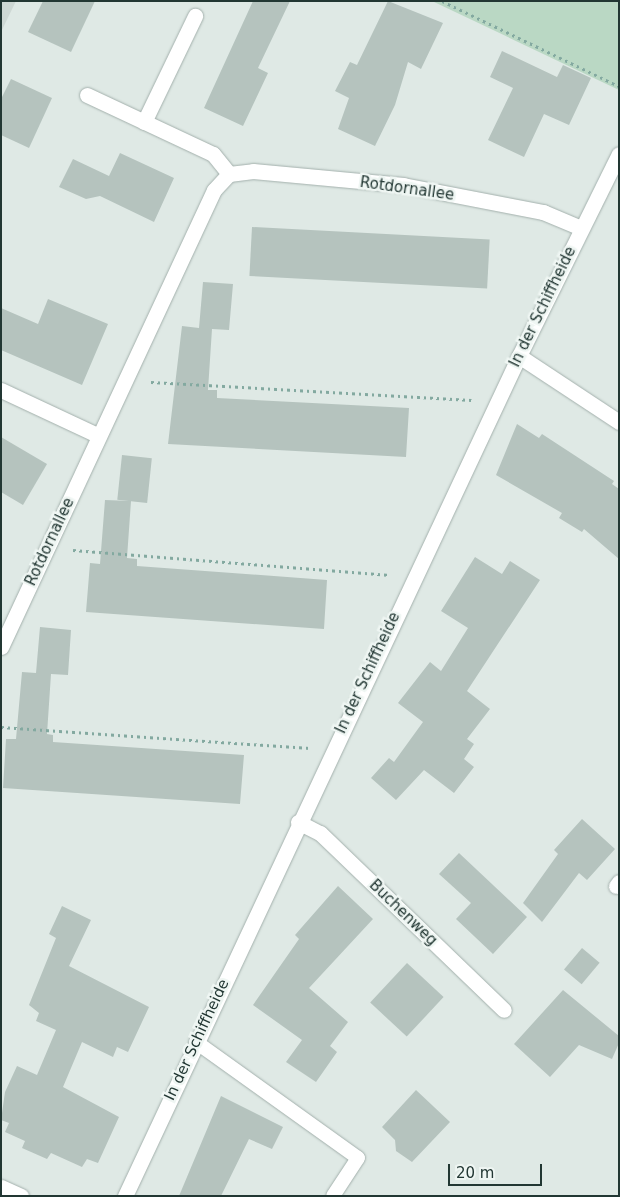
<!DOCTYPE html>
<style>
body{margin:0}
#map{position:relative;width:620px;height:1197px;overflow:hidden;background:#dfe9e5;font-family:"DejaVu Sans",sans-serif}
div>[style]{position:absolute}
.built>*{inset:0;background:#ced8d4}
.green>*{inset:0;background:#bad8c4}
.building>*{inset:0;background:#b5c3be;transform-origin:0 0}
.path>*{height:3px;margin-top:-1.5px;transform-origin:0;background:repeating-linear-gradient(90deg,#83a9a0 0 2.5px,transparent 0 6.5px)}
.roads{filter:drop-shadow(0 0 1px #a3b0ac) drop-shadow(0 0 1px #a3b0ac)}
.service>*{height:14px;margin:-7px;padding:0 7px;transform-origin:7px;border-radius:7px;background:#fff}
.minor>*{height:15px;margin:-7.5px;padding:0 7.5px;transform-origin:7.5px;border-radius:7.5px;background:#fff}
span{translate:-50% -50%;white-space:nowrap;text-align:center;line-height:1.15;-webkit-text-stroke:5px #eff6f3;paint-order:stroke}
.street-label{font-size:15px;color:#223733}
.frame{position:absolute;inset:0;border:2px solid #223733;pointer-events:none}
.scale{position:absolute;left:448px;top:1164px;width:94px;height:22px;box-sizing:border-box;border:2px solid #223733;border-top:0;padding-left:6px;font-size:15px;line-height:18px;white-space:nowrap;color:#223733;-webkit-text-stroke:4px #eff6f3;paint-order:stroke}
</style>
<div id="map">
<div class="built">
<div style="clip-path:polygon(1px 1px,16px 1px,1px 32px)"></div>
</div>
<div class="green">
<div style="clip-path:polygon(432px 1px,619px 1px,619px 90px)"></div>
</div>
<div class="building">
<div style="clip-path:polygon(43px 1px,95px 1px,71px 52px,28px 32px)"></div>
<div style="clip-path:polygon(253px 1px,290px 1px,258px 68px,268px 73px,243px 126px,204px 108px)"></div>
<div style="clip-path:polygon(388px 1px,443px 23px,421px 69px,408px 62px,395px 105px,375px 146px,338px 129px,349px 98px,335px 91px,350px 62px,357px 65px)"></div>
<div style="clip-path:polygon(502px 51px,557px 77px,563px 65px,591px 78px,569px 125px,544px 114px,524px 157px,488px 140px,513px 88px,490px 77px)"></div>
<div style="clip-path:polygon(11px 79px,52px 98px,29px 148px,1px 135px,1px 99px)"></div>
<div style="clip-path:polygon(120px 153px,174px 178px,154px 222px,100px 196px,86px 199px,59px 187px,73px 159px,109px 176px)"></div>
<div style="left:252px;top:227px;width:238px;height:49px;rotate:3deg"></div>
<div style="clip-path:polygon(203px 282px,233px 284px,229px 330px,212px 329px,208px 390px,217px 390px,217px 398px,409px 408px,406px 457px,168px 444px,182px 326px,199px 328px)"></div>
<div style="clip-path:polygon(48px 299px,108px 324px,82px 385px,1px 350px,1px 308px,38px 324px)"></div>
<div style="clip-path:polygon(517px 424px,539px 438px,542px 434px,614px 481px,612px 484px,619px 489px,619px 559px,584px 529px,582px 532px,559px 518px,562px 513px,496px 475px)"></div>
<div style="clip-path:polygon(1px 437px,47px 464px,23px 505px,1px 492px)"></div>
<div style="left:122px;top:455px;width:30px;height:45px;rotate:6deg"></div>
<div style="clip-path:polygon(105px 500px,131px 501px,127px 558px,137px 559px,137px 566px,327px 580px,324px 629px,86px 612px,90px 563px,100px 564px)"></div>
<div style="clip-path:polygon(475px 557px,502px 574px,510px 561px,540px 580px,467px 691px,490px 709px,467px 739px,474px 744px,464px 759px,474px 767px,454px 793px,424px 770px,396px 800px,371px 778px,389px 758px,394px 762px,423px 722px,398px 703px,430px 662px,441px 671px,468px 628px,441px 611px)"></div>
<div style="clip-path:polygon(40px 627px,71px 630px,68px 675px,51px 674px,47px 734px,53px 735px,53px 742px,244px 755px,240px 804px,3px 788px,6px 739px,16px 739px,22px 672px,36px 673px)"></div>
<div style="clip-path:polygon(582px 819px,615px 849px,587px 880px,579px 873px,542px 922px,523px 903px,558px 854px,554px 850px)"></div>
<div style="clip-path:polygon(459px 853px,527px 917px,493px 954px,456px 919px,471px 903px,439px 874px)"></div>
<div style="clip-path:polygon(338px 886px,373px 919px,309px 988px,348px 1022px,330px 1046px,337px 1052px,316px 1082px,286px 1062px,302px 1040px,253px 1005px,299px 939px,295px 935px)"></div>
<div style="clip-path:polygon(62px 906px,91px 920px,69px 966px,149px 1007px,128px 1052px,117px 1047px,113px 1057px,82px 1042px,63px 1087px,119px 1117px,98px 1163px,87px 1159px,82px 1167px,51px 1153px,47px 1159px,22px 1148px,25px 1141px,5px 1132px,9px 1123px,1px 1120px,5px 1092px,17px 1066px,37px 1075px,56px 1030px,36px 1021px,39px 1013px,29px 1005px,56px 938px,49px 934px)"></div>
<div style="left:582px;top:948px;width:23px;height:28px;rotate:40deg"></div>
<div style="left:407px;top:963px;width:50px;height:54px;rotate:43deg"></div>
<div style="clip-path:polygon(563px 990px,619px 1036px,619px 1043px,612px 1059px,579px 1045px,550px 1077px,514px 1044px)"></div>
<div style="clip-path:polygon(416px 1090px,450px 1122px,412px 1162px,396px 1151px,395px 1140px,382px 1127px)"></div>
<div style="clip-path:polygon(221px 1096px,283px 1127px,272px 1149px,249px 1139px,221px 1196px,179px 1196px)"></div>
</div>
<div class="path">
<div style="left:442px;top:1px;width:196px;rotate:25.7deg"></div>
<div style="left:151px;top:382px;width:321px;rotate:3.2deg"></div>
<div style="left:73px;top:550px;width:318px;rotate:4.5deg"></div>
<div style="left:1px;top:727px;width:310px;rotate:3.9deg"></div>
</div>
<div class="roads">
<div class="service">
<div style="left:196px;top:1042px;width:199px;rotate:35.6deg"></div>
<div style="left:358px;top:1158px;width:45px;rotate:123.3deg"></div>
</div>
<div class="minor">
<div style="left:87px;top:95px;width:139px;rotate:25.1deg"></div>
<div style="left:213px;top:154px;width:26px;rotate:51deg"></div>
<div style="left:144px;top:122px;width:118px;rotate:-64.3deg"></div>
<div style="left:519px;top:356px;width:120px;rotate:33.4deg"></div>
<div style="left:1px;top:390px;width:108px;rotate:25.1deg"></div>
<div style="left:1px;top:647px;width:504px;rotate:-65.01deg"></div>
<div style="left:214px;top:190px;width:22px;rotate:-47deg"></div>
<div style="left:229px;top:174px;width:24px;rotate:-7deg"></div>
<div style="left:253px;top:171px;width:151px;rotate:5.3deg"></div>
<div style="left:403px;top:185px;width:143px;rotate:10.9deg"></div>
<div style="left:543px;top:212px;width:41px;rotate:22.8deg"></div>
<div style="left:298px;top:822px;width:25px;rotate:27deg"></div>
<div style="left:320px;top:833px;width:255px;rotate:43.9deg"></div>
<div style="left:616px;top:886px;width:5px;rotate:-53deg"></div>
<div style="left:1px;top:1187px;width:22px;rotate:24deg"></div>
<div style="left:125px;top:1196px;width:928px;rotate:-64.87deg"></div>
<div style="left:519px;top:356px;width:225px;rotate:-63.7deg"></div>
</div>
</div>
<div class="street-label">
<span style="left:407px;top:189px;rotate:8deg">Rotdornallee</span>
<span style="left:543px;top:307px;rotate:-64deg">In der Schiffheide</span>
<span style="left:50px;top:542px;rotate:-65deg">Rotdornallee</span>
<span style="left:368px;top:673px;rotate:-65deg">In der Schiffheide</span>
<span style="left:403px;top:913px;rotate:44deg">Buchenweg</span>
<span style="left:197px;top:1040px;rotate:-65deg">In der Schiffheide</span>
</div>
<div class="frame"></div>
<div class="scale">20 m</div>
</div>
